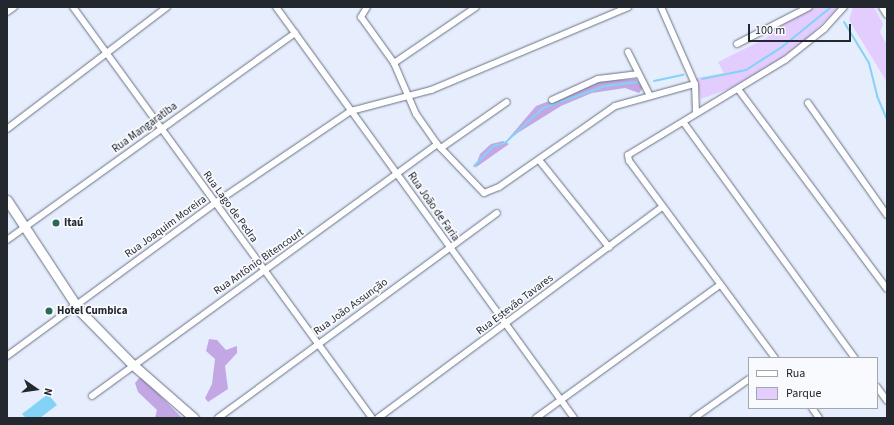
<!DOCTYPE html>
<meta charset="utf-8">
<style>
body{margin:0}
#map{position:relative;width:894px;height:425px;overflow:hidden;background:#e6edfd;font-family:"Source Sans 3",sans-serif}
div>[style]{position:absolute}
.green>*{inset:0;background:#e3cdfe}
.forest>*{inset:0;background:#c3a7e4}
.water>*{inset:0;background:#84d2f5}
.stream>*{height:2px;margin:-1px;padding:0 1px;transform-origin:1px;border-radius:1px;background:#84d2f5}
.roads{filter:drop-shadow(0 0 1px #697183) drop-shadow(0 0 1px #697183)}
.street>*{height:6px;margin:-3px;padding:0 3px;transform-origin:3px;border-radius:3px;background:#fff}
.secondary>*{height:9px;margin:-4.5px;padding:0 4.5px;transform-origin:4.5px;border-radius:4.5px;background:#fff}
.dots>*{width:11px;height:11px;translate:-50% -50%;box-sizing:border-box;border:2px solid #f8fafe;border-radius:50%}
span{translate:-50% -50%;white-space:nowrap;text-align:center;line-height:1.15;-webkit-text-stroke:3.5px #f8fafe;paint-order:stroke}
.street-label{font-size:11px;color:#23272e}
.poi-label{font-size:11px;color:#23272e;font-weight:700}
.left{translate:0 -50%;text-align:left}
.frame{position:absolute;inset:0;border:8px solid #23272e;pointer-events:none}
.legend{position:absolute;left:748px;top:357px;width:130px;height:52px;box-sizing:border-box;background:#f8fafe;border:1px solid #a3a6ab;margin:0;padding:5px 7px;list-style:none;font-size:12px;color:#23272e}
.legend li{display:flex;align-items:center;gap:8px;height:20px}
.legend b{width:20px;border:1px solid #a3a6ab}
.north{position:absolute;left:16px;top:369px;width:40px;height:40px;-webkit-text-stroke:3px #f8fafe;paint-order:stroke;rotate:103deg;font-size:11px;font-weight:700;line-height:16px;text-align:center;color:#23272e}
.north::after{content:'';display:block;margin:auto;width:14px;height:18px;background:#23272e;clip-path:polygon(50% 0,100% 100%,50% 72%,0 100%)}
.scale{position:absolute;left:748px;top:24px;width:103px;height:18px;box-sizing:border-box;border:2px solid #23272e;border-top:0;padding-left:5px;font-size:12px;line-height:14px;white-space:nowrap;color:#23272e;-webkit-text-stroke:3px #f8fafe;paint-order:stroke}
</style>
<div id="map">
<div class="green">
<div style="clip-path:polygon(811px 7px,839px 7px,807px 39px,770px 66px,731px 88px,701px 99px,696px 78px,724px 73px,718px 62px,766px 38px,779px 25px)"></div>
<div style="clip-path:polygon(853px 7px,874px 7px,883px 24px,880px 32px,887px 45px,887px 82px,849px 20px)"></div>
</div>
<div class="forest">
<div style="clip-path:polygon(636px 79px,643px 88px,639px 93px,625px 88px,592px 93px,561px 106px,508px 139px,536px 106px,602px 81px)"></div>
<div style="clip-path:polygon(503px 141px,509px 144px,475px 168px,480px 154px,491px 144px)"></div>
<div style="clip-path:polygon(209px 339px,217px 340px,226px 350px,237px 346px,237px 353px,225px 366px,228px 389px,208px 402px,205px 398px,212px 384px,215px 359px,206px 351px)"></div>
<div style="clip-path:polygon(141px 376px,182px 418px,155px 418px,157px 410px,138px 392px,135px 383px)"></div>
</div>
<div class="water">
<div style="clip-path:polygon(48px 394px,57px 405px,40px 418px,26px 418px,22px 414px)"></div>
</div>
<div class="stream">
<div style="left:844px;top:22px;width:48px;rotate:58.6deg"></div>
<div style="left:869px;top:63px;width:34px;rotate:76deg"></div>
<div style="left:877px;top:96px;width:26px;rotate:67deg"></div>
<div style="left:702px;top:79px;width:45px;rotate:-11.6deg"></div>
<div style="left:746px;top:70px;width:43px;rotate:-32.6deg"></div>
<div style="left:782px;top:47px;width:63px;rotate:-39.2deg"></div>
<div style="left:654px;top:81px;width:30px;rotate:-12deg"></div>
<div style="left:474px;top:166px;width:28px;rotate:-46deg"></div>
<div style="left:493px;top:146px;width:12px;rotate:-14deg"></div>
<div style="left:505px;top:143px;width:52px;rotate:-42.6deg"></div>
<div style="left:543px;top:108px;width:66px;rotate:-19.5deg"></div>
<div style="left:605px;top:86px;width:33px;rotate:-7deg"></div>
</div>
<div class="roads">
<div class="street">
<div style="left:73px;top:7px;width:508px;rotate:53.96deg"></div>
<div style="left:276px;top:7px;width:508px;rotate:54.06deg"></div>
<div style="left:367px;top:7px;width:12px;rotate:121deg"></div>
<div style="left:361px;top:17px;width:57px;rotate:54.3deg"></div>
<div style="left:394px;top:63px;width:56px;rotate:66.7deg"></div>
<div style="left:416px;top:114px;width:37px;rotate:55deg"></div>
<div style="left:437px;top:144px;width:68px;rotate:46.2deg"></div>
<div style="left:484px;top:193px;width:16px;rotate:-22deg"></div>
<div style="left:499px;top:187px;width:141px;rotate:-34.9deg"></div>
<div style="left:615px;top:106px;width:83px;rotate:-15.4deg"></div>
<div style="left:661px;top:7px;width:84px;rotate:66.2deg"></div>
<div style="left:695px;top:84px;width:29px;rotate:88deg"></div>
<div style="left:882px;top:7px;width:9px;rotate:58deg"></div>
<div style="left:7px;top:12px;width:9px;rotate:-36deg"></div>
<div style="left:737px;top:44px;width:81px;rotate:-27.2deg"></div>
<div style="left:628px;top:52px;width:49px;rotate:63.4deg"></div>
<div style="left:394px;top:63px;width:99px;rotate:-34.3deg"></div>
<div style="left:738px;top:89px;width:249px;rotate:53.3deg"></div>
<div style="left:552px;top:100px;width:51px;rotate:-24.5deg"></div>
<div style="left:598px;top:79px;width:39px;rotate:-7deg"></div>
<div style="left:808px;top:103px;width:137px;rotate:54.8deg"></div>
<div style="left:684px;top:123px;width:291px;rotate:54deg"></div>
<div style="left:7px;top:129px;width:201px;rotate:-37.3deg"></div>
<div style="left:441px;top:148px;width:80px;rotate:-34.9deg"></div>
<div style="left:539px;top:160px;width:112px;rotate:51.2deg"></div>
<div style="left:7px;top:240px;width:355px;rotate:-35.7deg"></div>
<div style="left:7px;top:356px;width:258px;rotate:-36.3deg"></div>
<div style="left:215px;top:203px;width:164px;rotate:-34.1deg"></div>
<div style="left:351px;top:111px;width:83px;rotate:-14.7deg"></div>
<div style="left:431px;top:90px;width:214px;rotate:-22.8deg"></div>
<div style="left:775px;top:358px;width:245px;rotate:-126.5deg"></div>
<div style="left:629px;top:161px;width:6px;rotate:-99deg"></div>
<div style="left:628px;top:155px;width:184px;rotate:-31.2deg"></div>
<div style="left:785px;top:60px;width:50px;rotate:-38.5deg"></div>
<div style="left:824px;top:29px;width:30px;rotate:-48deg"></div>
<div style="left:877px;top:387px;width:17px;rotate:54deg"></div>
<div style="left:92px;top:396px;width:427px;rotate:-36.1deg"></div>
<div style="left:812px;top:408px;width:12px;rotate:55deg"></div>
<div style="left:218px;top:418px;width:346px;rotate:-36.3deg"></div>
<div style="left:378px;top:418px;width:354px;rotate:-36.6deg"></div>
<div style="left:536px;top:418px;width:227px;rotate:-35.9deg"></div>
<div style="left:694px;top:418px;width:67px;rotate:-35.3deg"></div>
</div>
<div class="secondary">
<div style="left:7px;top:200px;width:133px;rotate:56.7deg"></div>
<div style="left:80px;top:311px;width:74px;rotate:45.5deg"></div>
<div style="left:132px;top:364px;width:82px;rotate:41.1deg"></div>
</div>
</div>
<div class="dots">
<div style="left:56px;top:223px;background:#2b6956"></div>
<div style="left:49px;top:311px;background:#2b6956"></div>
</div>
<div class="street-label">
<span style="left:145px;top:128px;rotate:-36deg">Rua Mangaratiba</span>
<span style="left:230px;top:207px;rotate:54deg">Rua Lago de Pedra</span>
<span style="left:433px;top:207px;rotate:55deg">Rua João de Faria</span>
<span style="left:166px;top:227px;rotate:-36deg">Rua Joaquim Moreira</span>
<span style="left:259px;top:262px;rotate:-35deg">Rua Antônio Bitencourt</span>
<span style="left:515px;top:305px;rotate:-37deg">Rua Estevão Tavares</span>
<span style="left:351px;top:307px;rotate:-36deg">Rua João Assunção</span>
</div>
<div class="poi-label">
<span class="left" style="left:64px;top:223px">Itaú</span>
<span class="left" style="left:57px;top:311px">Hotel Cumbica</span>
</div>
<div class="frame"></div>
<ul class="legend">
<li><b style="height:5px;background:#fff"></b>Rua</li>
<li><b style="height:11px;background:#e3cdfe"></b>Parque</li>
</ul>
<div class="north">N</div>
<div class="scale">100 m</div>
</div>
